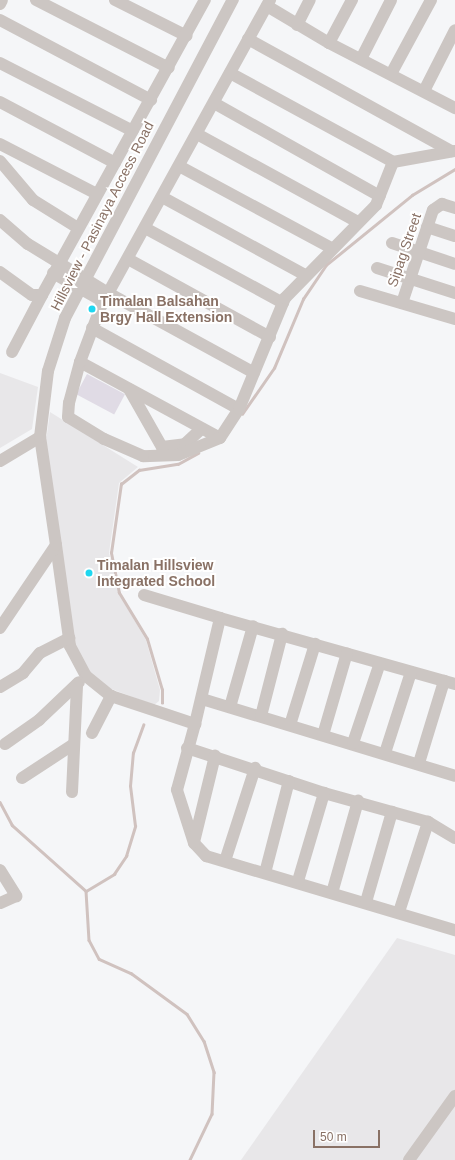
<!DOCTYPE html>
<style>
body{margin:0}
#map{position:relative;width:455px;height:1160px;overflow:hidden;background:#f5f6f8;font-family:Helvetica,sans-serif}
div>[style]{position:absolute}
.built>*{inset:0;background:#e8e7e9}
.green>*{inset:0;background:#e0dbe5;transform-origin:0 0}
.stream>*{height:2.5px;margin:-1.25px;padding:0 1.25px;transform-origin:1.25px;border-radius:1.25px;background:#d0c2bf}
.minor>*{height:12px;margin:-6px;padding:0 6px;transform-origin:6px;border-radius:6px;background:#ccc6c3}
.dots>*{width:11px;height:11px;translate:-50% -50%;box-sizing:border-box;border:2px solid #fff;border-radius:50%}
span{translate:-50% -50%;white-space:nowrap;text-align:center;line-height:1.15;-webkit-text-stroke:4px #fff;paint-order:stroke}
.street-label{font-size:14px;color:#897165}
.poi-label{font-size:14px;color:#897165;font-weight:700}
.left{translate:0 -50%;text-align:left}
.scale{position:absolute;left:313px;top:1130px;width:67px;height:18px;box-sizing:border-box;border:2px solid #897165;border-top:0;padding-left:5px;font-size:12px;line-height:14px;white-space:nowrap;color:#897165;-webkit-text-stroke:3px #fff;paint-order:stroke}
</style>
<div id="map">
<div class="built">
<div style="clip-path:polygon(0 373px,38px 387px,32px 429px,0 448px)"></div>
<div style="clip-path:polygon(50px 412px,138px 467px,119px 483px,109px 553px,119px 594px,146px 640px,160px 690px,159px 701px,154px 705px,106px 687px,82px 666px,74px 647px,46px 441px)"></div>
<div style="clip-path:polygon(397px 938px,455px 955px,455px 1160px,241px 1160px)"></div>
</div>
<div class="green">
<div style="left:87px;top:374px;width:43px;height:23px;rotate:28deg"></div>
</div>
<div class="stream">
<div style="left:242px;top:414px;width:56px;rotate:-55.2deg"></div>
<div style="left:274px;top:368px;width:75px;rotate:-67.2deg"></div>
<div style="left:303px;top:299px;width:41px;rotate:-55.9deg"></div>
<div style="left:326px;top:265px;width:111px;rotate:-39.1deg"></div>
<div style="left:412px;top:195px;width:50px;rotate:-31.2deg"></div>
<div style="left:162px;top:703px;width:13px;rotate:-90deg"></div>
<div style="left:162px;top:690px;width:53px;rotate:-106.4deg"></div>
<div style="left:147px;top:639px;width:54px;rotate:-121.3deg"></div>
<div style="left:119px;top:593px;width:41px;rotate:-101.3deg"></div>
<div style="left:111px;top:553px;width:70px;rotate:-81.8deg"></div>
<div style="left:121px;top:484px;width:23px;rotate:-38deg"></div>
<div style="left:139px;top:470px;width:39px;rotate:-9deg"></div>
<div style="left:178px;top:464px;width:23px;rotate:-29deg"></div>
<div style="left:0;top:802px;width:26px;rotate:62deg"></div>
<div style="left:12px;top:825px;width:99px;rotate:41.7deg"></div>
<div style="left:86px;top:891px;width:49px;rotate:86.5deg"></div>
<div style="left:89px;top:940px;width:21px;rotate:62deg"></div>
<div style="left:99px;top:959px;width:35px;rotate:24deg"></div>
<div style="left:131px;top:973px;width:69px;rotate:36.2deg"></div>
<div style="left:187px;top:1014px;width:32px;rotate:58deg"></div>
<div style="left:204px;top:1041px;width:33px;rotate:72deg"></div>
<div style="left:214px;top:1072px;width:42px;rotate:92.7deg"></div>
<div style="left:212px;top:1114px;width:51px;rotate:115.6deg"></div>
<div style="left:86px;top:891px;width:33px;rotate:-31deg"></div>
<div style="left:114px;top:874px;width:22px;rotate:-56deg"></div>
<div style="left:126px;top:856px;width:31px;rotate:-73deg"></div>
<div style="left:135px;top:826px;width:40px;rotate:-97.1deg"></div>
<div style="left:130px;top:786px;width:33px;rotate:-85deg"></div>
<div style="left:133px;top:753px;width:30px;rotate:-70deg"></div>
</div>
<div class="minor">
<div style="left:36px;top:0;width:149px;rotate:27.1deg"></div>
<div style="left:115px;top:0;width:80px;rotate:26.6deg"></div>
<div style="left:0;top:4px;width:4px;rotate:-63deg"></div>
<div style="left:267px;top:6px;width:72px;rotate:30.8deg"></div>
<div style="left:329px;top:43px;width:142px;rotate:27.3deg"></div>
<div style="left:0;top:20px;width:171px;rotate:27.9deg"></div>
<div style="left:297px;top:25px;width:28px;rotate:-63deg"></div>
<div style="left:248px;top:39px;width:232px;rotate:28.9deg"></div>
<div style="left:329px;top:43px;width:49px;rotate:-61.9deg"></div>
<div style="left:361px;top:59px;width:66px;rotate:-63deg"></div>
<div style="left:0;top:63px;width:149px;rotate:27.1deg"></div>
<div style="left:230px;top:73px;width:186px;rotate:28.6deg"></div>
<div style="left:391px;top:74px;width:84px;rotate:-61.6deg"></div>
<div style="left:424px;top:91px;width:68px;rotate:-63.1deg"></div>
<div style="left:0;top:102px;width:130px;rotate:27.9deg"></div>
<div style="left:214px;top:103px;width:190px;rotate:29.3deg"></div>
<div style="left:197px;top:134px;width:183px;rotate:28.7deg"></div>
<div style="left:0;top:144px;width:109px;rotate:27.3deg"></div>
<div style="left:0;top:161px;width:51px;rotate:49.8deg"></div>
<div style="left:33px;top:200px;width:53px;rotate:31.9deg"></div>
<div style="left:179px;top:166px;width:173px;rotate:28.3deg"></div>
<div style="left:162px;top:197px;width:163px;rotate:28.6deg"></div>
<div style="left:0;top:220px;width:37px;rotate:41deg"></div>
<div style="left:28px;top:244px;width:96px;rotate:31.4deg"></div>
<div style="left:110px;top:294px;width:164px;rotate:28.7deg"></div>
<div style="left:427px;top:227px;width:29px;rotate:18deg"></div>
<div style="left:145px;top:228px;width:157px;rotate:28.5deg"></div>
<div style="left:392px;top:243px;width:66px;rotate:18.4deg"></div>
<div style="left:128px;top:259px;width:162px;rotate:28.8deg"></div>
<div style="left:377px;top:268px;width:82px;rotate:17.8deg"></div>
<div style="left:0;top:272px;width:39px;rotate:36deg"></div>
<div style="left:32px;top:295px;width:10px"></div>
<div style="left:42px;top:295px;width:337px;rotate:-61.1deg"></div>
<div style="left:53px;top:273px;width:59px;rotate:29.6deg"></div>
<div style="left:360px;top:291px;width:99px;rotate:16.4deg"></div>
<div style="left:402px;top:303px;width:98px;rotate:-71.6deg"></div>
<div style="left:433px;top:210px;width:11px;rotate:-34deg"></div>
<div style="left:442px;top:204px;width:14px;rotate:17deg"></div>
<div style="left:92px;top:328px;width:168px;rotate:28.9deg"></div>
<div style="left:12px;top:352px;width:64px;rotate:-62.2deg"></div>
<div style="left:80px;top:362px;width:159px;rotate:28.5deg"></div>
<div style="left:220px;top:438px;width:35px;rotate:-57deg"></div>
<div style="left:239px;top:409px;width:120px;rotate:-67.5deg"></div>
<div style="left:285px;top:298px;width:130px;rotate:-45.6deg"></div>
<div style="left:376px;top:205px;width:46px;rotate:-68.4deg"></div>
<div style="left:393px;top:162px;width:63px;rotate:-10.1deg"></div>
<div style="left:129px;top:389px;width:67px;rotate:60.4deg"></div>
<div style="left:162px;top:447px;width:23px;rotate:-7deg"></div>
<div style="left:185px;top:444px;width:22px;rotate:-43deg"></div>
<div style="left:220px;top:438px;width:45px;rotate:158deg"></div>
<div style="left:178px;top:455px;width:35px;rotate:178deg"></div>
<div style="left:143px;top:456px;width:43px;rotate:-156.4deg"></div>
<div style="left:104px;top:439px;width:42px;rotate:-148.6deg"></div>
<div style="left:68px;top:417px;width:14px;rotate:-86deg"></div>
<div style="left:69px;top:403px;width:42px;rotate:-75deg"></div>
<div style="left:80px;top:362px;width:60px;rotate:-69.4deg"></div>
<div style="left:101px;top:306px;width:350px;rotate:-61.1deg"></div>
<div style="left:0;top:461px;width:47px;rotate:-31deg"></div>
<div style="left:56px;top:545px;width:102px;rotate:82.1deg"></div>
<div style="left:70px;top:646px;width:34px;rotate:62deg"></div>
<div style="left:86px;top:676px;width:32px;rotate:39deg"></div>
<div style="left:111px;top:696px;width:89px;rotate:18.4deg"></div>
<div style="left:195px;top:724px;width:68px;rotate:105.3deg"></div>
<div style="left:177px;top:790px;width:56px;rotate:72.2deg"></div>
<div style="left:194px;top:843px;width:18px;rotate:47deg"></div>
<div style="left:206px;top:856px;width:260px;rotate:16.6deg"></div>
<div style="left:144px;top:595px;width:79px;rotate:16.8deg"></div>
<div style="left:0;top:628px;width:100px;rotate:-56deg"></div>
<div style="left:56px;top:545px;width:109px;rotate:-98.4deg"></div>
<div style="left:40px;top:437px;width:66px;rotate:-83.1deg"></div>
<div style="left:48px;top:371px;width:56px;rotate:-72.2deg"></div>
<div style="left:65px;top:318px;width:360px;rotate:-62.2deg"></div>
<div style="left:0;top:687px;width:27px;rotate:-31deg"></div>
<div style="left:23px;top:673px;width:26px;rotate:-50deg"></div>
<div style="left:40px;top:653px;width:33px;rotate:-27deg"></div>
<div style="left:202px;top:699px;width:264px;rotate:16.9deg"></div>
<div style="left:230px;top:707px;width:84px;rotate:-74.1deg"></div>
<div style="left:261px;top:716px;width:85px;rotate:-75.6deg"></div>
<div style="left:195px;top:724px;width:109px;rotate:-76.7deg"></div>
<div style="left:220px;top:618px;width:244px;rotate:15.7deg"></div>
<div style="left:290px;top:725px;width:85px;rotate:-72.8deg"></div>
<div style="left:92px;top:733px;width:42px;rotate:-62.8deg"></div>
<div style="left:323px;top:735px;width:85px;rotate:-73.7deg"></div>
<div style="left:353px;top:743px;width:84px;rotate:-71.4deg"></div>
<div style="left:5px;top:744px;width:42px;rotate:-35.2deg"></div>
<div style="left:39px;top:720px;width:55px;rotate:-43.5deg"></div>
<div style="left:187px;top:748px;width:144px;rotate:18.2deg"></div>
<div style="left:324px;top:793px;width:108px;rotate:15.6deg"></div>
<div style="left:428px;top:822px;width:31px;rotate:31deg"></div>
<div style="left:385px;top:753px;width:85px;rotate:-72.2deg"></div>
<div style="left:419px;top:763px;width:86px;rotate:-73deg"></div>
<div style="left:22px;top:778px;width:62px;rotate:-33.2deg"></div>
<div style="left:72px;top:792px;width:108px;rotate:-87.3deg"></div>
<div style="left:194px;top:842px;width:89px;rotate:-76.3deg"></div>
<div style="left:225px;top:861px;width:98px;rotate:-72.1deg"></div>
<div style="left:0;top:870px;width:31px;rotate:58deg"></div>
<div style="left:16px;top:896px;width:17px;rotate:156deg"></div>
<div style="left:265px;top:873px;width:95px;rotate:-75.4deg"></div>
<div style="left:298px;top:881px;width:92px;rotate:-73.5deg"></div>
<div style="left:332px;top:893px;width:96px;rotate:-74.2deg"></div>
<div style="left:366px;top:902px;width:94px;rotate:-73.9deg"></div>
<div style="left:399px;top:912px;width:95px;rotate:-72.1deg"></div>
<div style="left:409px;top:1160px;width:79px;rotate:-54.3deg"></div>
</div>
<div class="dots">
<div style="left:92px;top:309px;background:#1ed7f0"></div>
<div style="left:89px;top:573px;background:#1ed7f0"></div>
</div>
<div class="street-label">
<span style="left:102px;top:216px;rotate:-63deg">Hillsview - Pasinaya Access Road</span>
<span style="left:404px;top:250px;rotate:-71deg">Sipag Street</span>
</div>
<div class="poi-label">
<span class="left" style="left:100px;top:309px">Timalan Balsahan<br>Brgy Hall Extension</span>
<span class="left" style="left:97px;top:573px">Timalan Hillsview<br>Integrated School</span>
</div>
<div class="scale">50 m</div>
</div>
